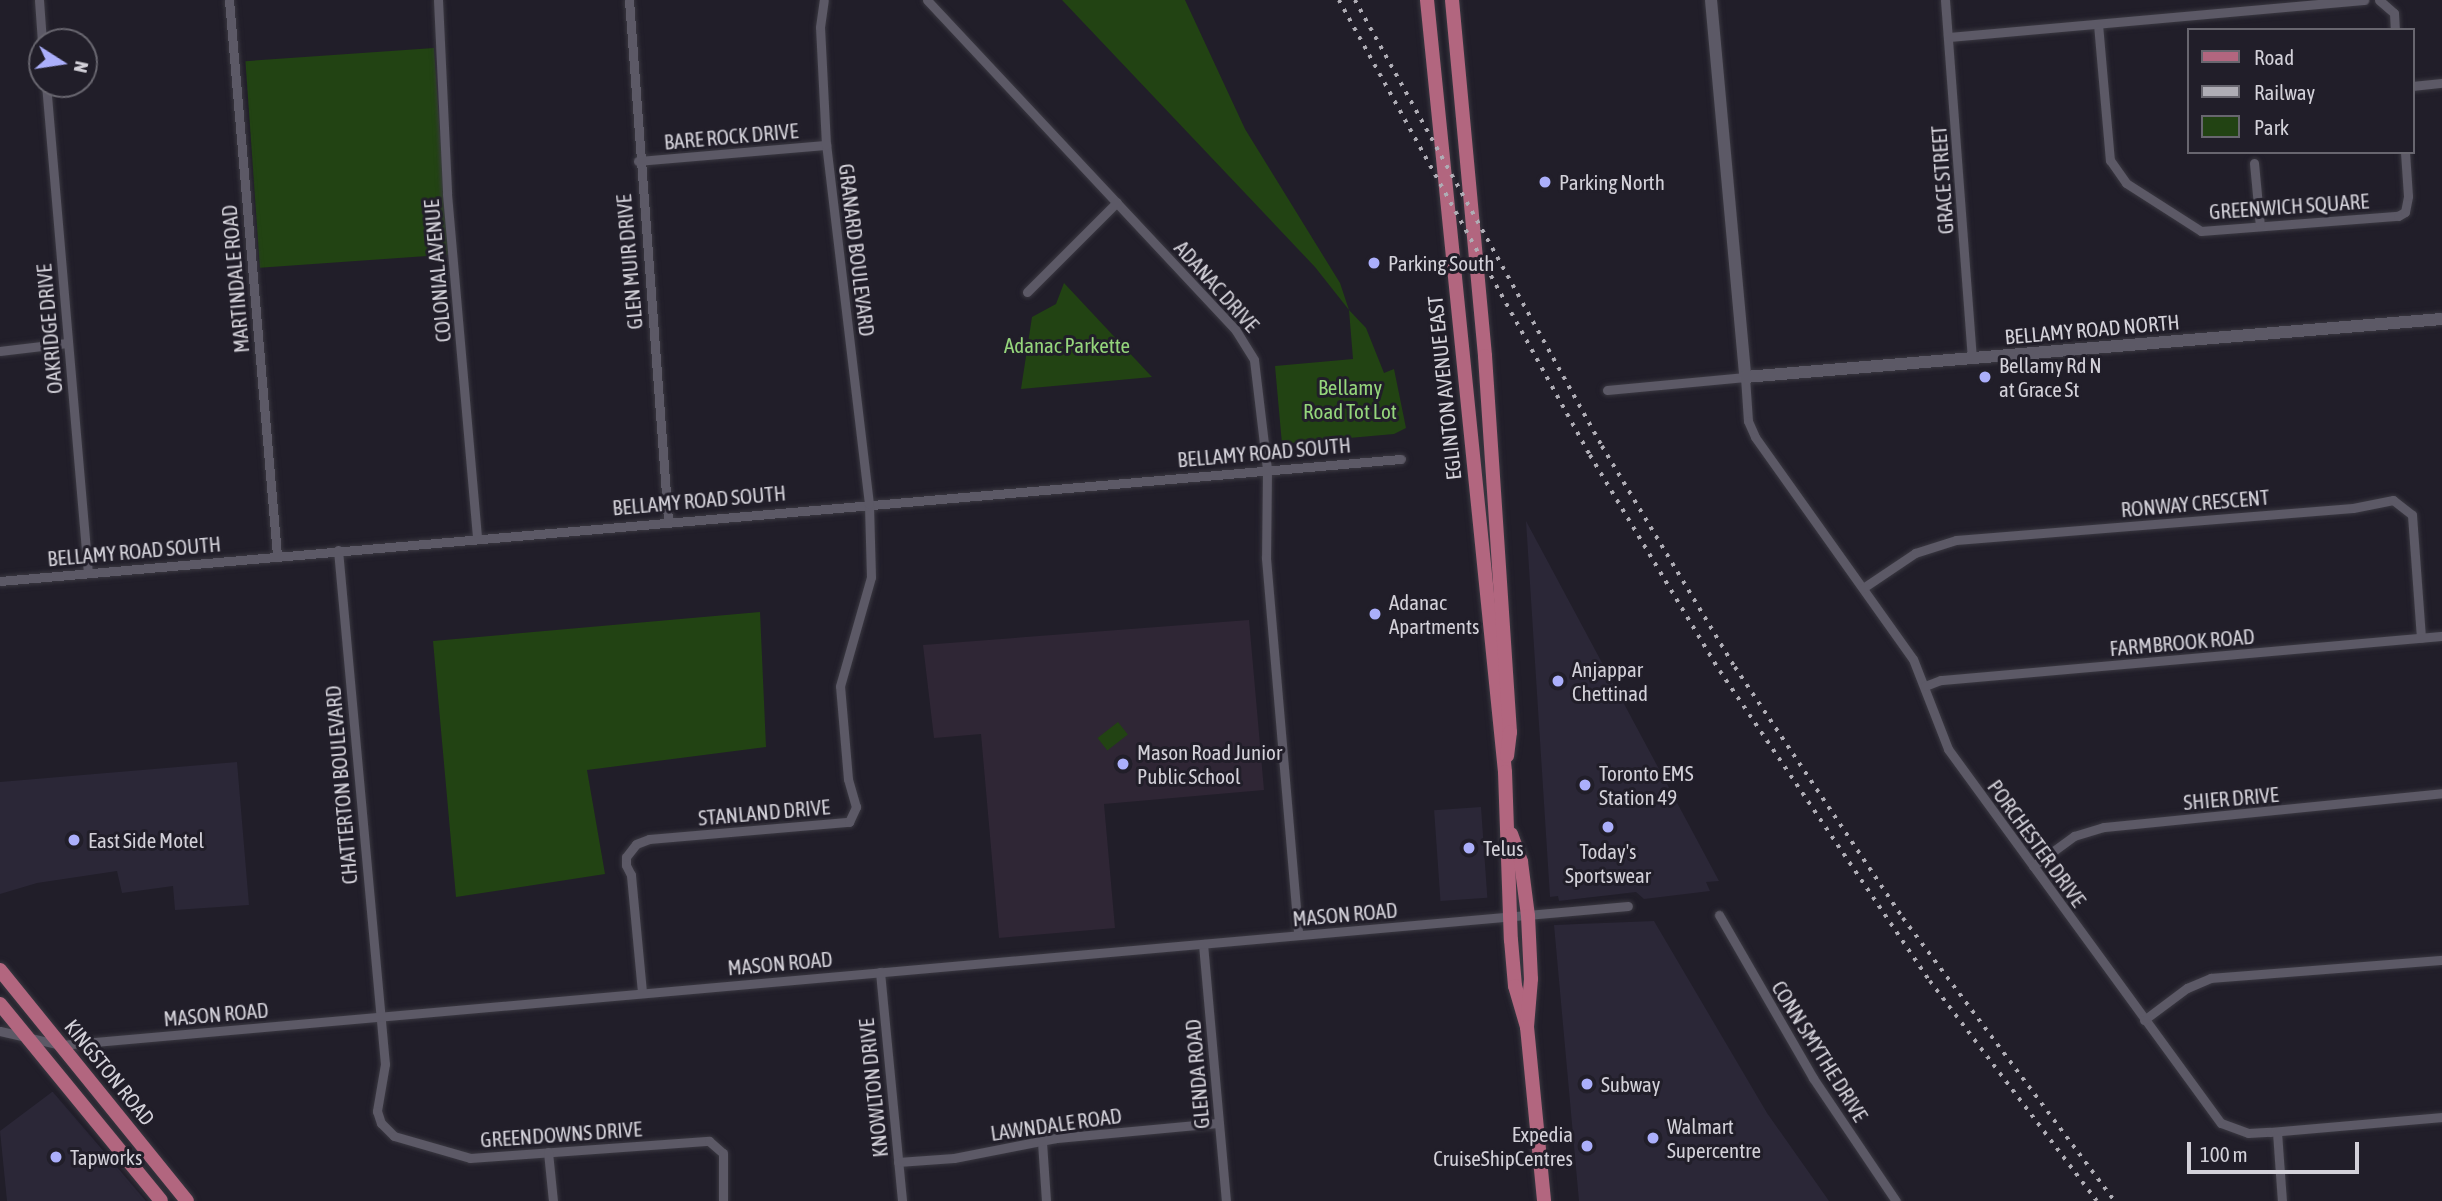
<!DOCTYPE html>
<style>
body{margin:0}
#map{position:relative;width:2442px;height:1201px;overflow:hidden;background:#211e29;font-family:"Asap Condensed",sans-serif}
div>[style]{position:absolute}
.built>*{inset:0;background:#2b2737;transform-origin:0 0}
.education>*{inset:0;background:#2f2635}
.green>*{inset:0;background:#224313;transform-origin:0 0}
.roads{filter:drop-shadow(0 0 2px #3a3841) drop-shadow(0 0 2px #3a3841)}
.street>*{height:9px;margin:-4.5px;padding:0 4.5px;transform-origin:4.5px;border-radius:4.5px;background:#5c5966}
.secondary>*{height:12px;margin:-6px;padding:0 6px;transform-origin:6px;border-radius:6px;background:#5c5966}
.primary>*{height:14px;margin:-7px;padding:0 7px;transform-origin:7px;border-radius:7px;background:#b2667f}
.rail>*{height:3.5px;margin-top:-1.75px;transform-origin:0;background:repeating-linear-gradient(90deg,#afadb5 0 3.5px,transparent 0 10.5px)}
.dots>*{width:19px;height:19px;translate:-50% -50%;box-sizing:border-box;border:4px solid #211e29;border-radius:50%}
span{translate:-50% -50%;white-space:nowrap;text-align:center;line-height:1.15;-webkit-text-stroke:6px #211e29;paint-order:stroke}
.street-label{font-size:21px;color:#d3d1d9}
.poi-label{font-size:21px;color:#d3d1d9}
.left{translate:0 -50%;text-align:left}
.right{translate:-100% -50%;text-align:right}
.park-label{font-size:21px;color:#95d67c}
.legend{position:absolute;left:2187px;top:28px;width:228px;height:126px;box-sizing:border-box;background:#211e29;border:2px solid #68666f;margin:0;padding:9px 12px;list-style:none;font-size:21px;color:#d3d1d9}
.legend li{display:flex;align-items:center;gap:14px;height:35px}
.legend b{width:35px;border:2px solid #68666f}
.north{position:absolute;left:28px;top:28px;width:70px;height:70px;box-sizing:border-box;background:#211e29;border:2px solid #68666f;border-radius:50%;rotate:102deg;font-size:19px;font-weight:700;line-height:28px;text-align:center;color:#d3d1d9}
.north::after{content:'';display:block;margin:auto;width:24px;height:32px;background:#abaffb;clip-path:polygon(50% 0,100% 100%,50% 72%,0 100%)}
.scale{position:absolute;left:2187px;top:1142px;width:172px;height:32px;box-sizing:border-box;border:4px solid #d3d1d9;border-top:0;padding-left:9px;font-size:21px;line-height:24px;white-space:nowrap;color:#d3d1d9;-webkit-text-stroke:5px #211e29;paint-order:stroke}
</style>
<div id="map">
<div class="built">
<div style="clip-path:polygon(1526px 521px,1719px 881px,1706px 882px,1710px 891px,1644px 899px,1636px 892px,1559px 901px,1558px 896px,1550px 897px)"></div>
<div style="clip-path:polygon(237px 762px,249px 905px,175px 910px,173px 886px,122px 893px,117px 871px,37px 883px,0 894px,0 782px)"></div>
<div style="left:1481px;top:807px;width:91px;height:47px;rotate:86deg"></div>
<div style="clip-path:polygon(1654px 921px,1767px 1113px,1829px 1201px,1579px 1201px,1554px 925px)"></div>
<div style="clip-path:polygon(52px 1092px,53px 1092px,146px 1201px,7px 1201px,0 1131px)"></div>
</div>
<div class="education">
<div style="clip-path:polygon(1249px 620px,1264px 790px,1104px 804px,1115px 928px,999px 938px,981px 734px,934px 738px,923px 645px)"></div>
</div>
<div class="green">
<div style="clip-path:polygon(1062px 0,1185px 0,1245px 129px,1340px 283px,1349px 310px,1366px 328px,1384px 373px,1394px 369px,1406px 428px,1394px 434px,1282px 444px,1275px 366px,1353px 359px,1349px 310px,1315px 267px)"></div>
<div style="left:434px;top:48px;width:207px;height:189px;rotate:86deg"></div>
<div style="clip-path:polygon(1064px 283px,1152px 377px,1021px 389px,1032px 317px,1056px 304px)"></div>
<div style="clip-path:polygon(760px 612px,766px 747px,587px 770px,605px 874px,456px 897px,433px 641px)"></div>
<div style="left:1118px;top:722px;width:16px;height:26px;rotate:52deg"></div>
</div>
<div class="roads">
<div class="street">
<div style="left:39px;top:0;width:42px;rotate:85.9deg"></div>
<div style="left:229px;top:0;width:557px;rotate:85.06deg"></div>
<div style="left:438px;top:0;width:194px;rotate:87.3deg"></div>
<div style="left:447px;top:194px;width:345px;rotate:85deg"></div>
<div style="left:629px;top:0;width:521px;rotate:85.71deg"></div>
<div style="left:927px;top:0;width:451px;rotate:46.9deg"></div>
<div style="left:1235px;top:329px;width:36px;rotate:58deg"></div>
<div style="left:1254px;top:360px;width:110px;rotate:83.2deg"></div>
<div style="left:1267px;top:469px;width:89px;rotate:90.6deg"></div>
<div style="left:1266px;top:558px;width:378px;rotate:85.1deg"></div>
<div style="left:1945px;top:0;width:359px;rotate:85.7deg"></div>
<div style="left:2379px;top:0;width:20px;rotate:41deg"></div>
<div style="left:2394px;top:13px;width:17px;rotate:87deg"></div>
<div style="left:2098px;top:24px;width:137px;rotate:85deg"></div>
<div style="left:2110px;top:160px;width:28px;rotate:55deg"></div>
<div style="left:2126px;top:183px;width:89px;rotate:32.6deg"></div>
<div style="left:2201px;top:231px;width:198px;rotate:-4.4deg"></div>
<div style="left:2398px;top:216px;width:8px;rotate:-30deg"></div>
<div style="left:2405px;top:212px;width:16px;rotate:-79deg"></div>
<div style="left:2408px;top:196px;width:44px;rotate:-93.9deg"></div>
<div style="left:1948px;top:37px;width:418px;rotate:-5.1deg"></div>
<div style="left:46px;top:84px;width:489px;rotate:85.1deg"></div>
<div style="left:2412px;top:86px;width:30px;rotate:-6deg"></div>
<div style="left:638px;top:161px;width:189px;rotate:-4.9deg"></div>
<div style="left:2254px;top:163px;width:63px;rotate:84.6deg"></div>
<div style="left:1027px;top:292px;width:127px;rotate:-45deg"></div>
<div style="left:0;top:351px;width:67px;rotate:-6.8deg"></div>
<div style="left:1607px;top:390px;width:139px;rotate:-5.4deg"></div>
<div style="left:1745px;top:377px;width:44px;rotate:86.1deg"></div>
<div style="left:1748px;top:421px;width:17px;rotate:66deg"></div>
<div style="left:1755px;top:437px;width:272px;rotate:54.6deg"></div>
<div style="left:1913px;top:659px;width:97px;rotate:68.7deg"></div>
<div style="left:1948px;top:749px;width:463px;rotate:53.9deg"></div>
<div style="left:2221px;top:1123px;width:29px;rotate:20deg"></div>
<div style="left:2248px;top:1133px;width:22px;rotate:-3deg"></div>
<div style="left:2270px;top:1132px;width:173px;rotate:-5deg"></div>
<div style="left:338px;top:550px;width:516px;rotate:84.78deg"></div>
<div style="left:385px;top:1064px;width:48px;rotate:99.7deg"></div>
<div style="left:377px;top:1111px;width:13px;rotate:72deg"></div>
<div style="left:381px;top:1123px;width:18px;rotate:45deg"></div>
<div style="left:394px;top:1136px;width:79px;rotate:16.1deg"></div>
<div style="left:470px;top:1158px;width:240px;rotate:-4.1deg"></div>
<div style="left:709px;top:1141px;width:18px;rotate:41deg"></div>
<div style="left:723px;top:1153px;width:48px;rotate:90deg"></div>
<div style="left:0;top:581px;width:1406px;rotate:-4.98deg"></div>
<div style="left:1863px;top:588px;width:63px;rotate:-33.9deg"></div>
<div style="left:1915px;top:553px;width:43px;rotate:-17.6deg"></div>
<div style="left:1956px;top:540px;width:398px;rotate:-4.6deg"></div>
<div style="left:2353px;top:508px;width:41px;rotate:-11.3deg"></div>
<div style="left:2393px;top:500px;width:24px;rotate:38deg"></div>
<div style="left:2412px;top:515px;width:123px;rotate:85.8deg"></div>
<div style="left:1925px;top:686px;width:17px;rotate:-21deg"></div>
<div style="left:1941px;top:680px;width:503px;rotate:-5.02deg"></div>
<div style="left:2033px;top:866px;width:51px;rotate:-36.2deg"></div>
<div style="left:2074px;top:836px;width:31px;rotate:-17deg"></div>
<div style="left:2104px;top:827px;width:340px;rotate:-5.7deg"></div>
<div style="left:1719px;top:915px;width:188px;rotate:60deg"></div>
<div style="left:1813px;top:1078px;width:148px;rotate:56deg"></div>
<div style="left:1203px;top:944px;width:258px;rotate:84.9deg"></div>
<div style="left:880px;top:972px;width:230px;rotate:84.5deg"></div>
<div style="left:642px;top:992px;width:118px;rotate:-95.4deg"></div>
<div style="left:631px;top:875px;width:11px;rotate:-117deg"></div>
<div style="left:626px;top:865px;width:8px;rotate:-90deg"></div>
<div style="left:626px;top:857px;width:16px;rotate:-52deg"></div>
<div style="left:636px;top:844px;width:14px;rotate:-21deg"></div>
<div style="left:649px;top:839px;width:201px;rotate:-4.9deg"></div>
<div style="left:849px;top:822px;width:17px;rotate:-65deg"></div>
<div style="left:856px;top:807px;width:29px;rotate:-106deg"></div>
<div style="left:848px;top:779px;width:93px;rotate:-94.9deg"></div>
<div style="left:840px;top:686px;width:113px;rotate:-74.1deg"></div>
<div style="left:871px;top:577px;width:73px;rotate:-91.6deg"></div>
<div style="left:869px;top:504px;width:362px;rotate:-96.8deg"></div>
<div style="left:826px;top:145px;width:118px;rotate:-92.9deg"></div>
<div style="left:820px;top:27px;width:27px;rotate:-82deg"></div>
<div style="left:2144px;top:1020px;width:54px;rotate:-36.7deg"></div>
<div style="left:2187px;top:988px;width:26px;rotate:-23deg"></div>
<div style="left:2211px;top:978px;width:232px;rotate:-4.5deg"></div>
<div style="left:0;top:1031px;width:63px;rotate:12.9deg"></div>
<div style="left:61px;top:1045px;width:1573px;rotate:-5.07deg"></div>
<div style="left:2277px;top:1132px;width:69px;rotate:85.9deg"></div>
<div style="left:1042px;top:1142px;width:59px;rotate:86.1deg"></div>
<div style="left:548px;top:1152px;width:49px;rotate:84.2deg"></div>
<div style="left:898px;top:1162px;width:56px;rotate:-4.1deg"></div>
<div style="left:954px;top:1158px;width:104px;rotate:-11.1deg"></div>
<div style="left:1056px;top:1138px;width:163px;rotate:-5.3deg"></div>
</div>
<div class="secondary">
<div style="left:1711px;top:0;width:379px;rotate:84.8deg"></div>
<div style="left:1745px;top:377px;width:699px;rotate:-4.76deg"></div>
</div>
<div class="primary">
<div style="left:1427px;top:0;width:776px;rotate:84.23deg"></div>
<div style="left:1505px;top:772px;width:168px;rotate:88deg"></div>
<div style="left:1511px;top:940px;width:46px;rotate:85deg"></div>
<div style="left:1515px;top:986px;width:43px;rotate:73.7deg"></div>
<div style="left:1452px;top:0;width:358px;rotate:84.7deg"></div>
<div style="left:1485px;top:356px;width:377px;rotate:86.2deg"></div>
<div style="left:1510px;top:732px;width:24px;rotate:97deg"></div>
<div style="left:1511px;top:834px;width:30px;rotate:70deg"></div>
<div style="left:1521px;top:862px;width:54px;rotate:82.6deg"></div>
<div style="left:1528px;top:916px;width:63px;rotate:87.3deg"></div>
<div style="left:1531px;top:979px;width:48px;rotate:94.8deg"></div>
<div style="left:1527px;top:1027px;width:175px;rotate:84.4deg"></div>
<div style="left:0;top:970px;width:297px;rotate:51deg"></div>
<div style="left:0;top:1004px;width:254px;rotate:50.7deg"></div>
</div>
</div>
<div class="rail">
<div style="left:1339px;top:0;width:520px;rotate:61.12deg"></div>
<div style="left:1590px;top:455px;width:252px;rotate:59deg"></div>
<div style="left:1720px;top:671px;width:374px;rotate:55.9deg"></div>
<div style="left:1930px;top:981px;width:276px;rotate:52.8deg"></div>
<div style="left:1355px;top:0;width:510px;rotate:61.02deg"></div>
<div style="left:1602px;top:446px;width:258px;rotate:59deg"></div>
<div style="left:1735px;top:667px;width:302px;rotate:56.2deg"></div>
<div style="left:1903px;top:918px;width:354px;rotate:53.2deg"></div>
</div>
<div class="dots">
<div style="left:1545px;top:182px;background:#abaffb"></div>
<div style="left:1374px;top:263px;background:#abaffb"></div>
<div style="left:1985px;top:377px;background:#abaffb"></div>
<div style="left:1375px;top:614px;background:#abaffb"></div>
<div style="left:1558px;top:681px;background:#abaffb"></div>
<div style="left:1123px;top:764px;background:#abaffb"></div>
<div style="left:1585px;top:785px;background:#abaffb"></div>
<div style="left:1608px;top:827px;background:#abaffb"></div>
<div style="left:74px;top:840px;background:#abaffb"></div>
<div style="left:1469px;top:848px;background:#abaffb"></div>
<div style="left:1587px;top:1084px;background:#abaffb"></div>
<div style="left:1653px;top:1138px;background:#abaffb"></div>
<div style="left:1587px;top:1146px;background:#abaffb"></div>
<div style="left:56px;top:1157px;background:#abaffb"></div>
</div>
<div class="street-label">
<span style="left:731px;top:136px;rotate:-5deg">BARE ROCK DRIVE</span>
<span style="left:1942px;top:180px;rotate:-94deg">GRACE STREET</span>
<span style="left:2289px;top:206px;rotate:-4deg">GREENWICH SQUARE</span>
<span style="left:857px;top:250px;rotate:83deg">GRANARD BOULEVARD</span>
<span style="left:629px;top:262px;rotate:-95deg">GLEN MUIR DRIVE</span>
<span style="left:437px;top:271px;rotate:-95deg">COLONIAL AVENUE</span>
<span style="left:235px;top:279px;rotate:-95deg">MARTINDALE ROAD</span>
<span style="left:1217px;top:286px;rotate:48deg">ADANAC DRIVE</span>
<span style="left:49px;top:329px;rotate:-95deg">OAKRIDGE DRIVE</span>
<span style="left:2092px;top:329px;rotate:-5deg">BELLAMY ROAD NORTH</span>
<span style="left:1444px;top:388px;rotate:-96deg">EGLINTON AVENUE EAST</span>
<span style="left:1264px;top:452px;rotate:-5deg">BELLAMY ROAD SOUTH</span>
<span style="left:699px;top:500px;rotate:-5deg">BELLAMY ROAD SOUTH</span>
<span style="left:2195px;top:503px;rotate:-5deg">RONWAY CRESCENT</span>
<span style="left:134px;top:551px;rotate:-5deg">BELLAMY ROAD SOUTH</span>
<span style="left:2182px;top:642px;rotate:-5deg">FARMBROOK ROAD</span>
<span style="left:341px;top:785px;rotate:-95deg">CHATTERTON BOULEVARD</span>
<span style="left:2231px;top:798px;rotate:-5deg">SHIER DRIVE</span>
<span style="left:764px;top:812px;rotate:-5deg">STANLAND DRIVE</span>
<span style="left:2037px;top:843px;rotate:54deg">PORCHESTER DRIVE</span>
<span style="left:1345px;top:914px;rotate:-5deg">MASON ROAD</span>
<span style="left:780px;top:963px;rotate:-5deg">MASON ROAD</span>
<span style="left:216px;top:1014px;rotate:-5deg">MASON ROAD</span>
<span style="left:1820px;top:1051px;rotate:58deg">CONN SMYTHE DRIVE</span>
<span style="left:110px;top:1072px;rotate:51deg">KINGSTON ROAD</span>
<span style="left:1197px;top:1074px;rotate:-95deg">GLENDA ROAD</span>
<span style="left:873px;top:1088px;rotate:-96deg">KNOWLTON DRIVE</span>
<span style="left:1056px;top:1124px;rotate:-8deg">LAWNDALE ROAD</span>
<span style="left:561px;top:1134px;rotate:-4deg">GREENDOWNS DRIVE</span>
</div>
<div class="poi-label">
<span class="left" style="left:1559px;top:182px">Parking North</span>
<span class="left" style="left:1388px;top:263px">Parking South</span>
<span class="left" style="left:1999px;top:377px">Bellamy Rd N<br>at Grace St</span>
<span class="left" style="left:1389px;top:614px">Adanac<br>Apartments</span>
<span class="left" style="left:1572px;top:681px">Anjappar<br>Chettinad</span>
<span class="left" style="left:1137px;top:764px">Mason Road Junior<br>Public School</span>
<span class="left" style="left:1599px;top:785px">Toronto EMS<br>Station 49</span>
<span class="left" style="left:88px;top:840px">East Side Motel</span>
<span class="left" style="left:1483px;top:848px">Telus</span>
<span style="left:1608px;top:863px">Today's<br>Sportswear</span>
<span class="left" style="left:1601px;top:1084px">Subway</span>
<span class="left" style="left:1667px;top:1138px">Walmart<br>Supercentre</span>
<span class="right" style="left:1573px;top:1146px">Expedia<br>CruiseShipCentres</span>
<span class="left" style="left:70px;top:1157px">Tapworks</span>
</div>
<div class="park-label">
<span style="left:1067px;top:345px">Adanac Parkette</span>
<span style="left:1350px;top:399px">Bellamy<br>Road Tot Lot</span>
</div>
<ul class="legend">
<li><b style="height:9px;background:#b2667f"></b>Road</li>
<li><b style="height:9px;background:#afadb5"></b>Railway</li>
<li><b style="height:19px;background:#224313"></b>Park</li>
</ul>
<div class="north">N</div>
<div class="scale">100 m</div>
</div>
